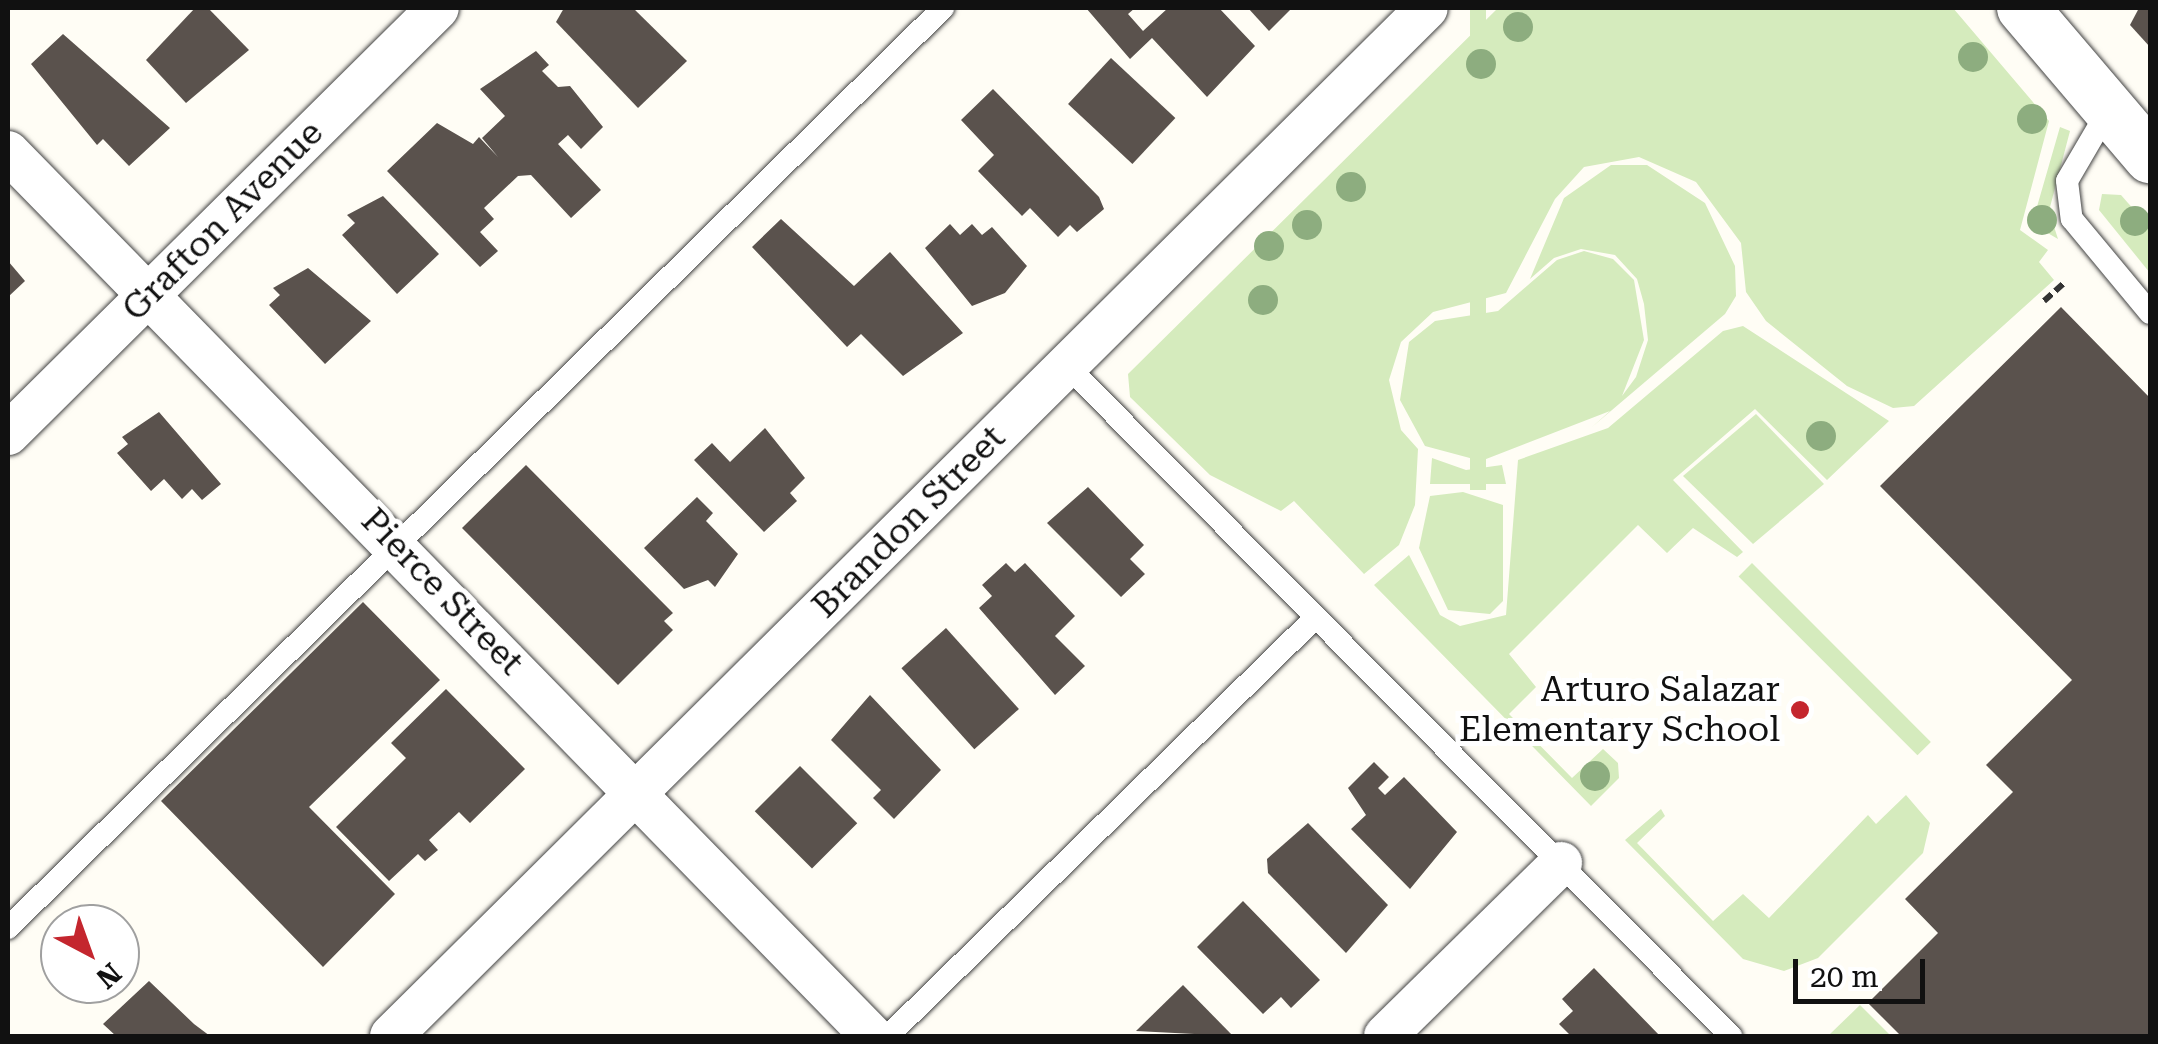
<!DOCTYPE html>
<style>
body{margin:0}
#map{position:relative;width:2158px;height:1044px;overflow:hidden;background:#fffdf5;font-family:"Roboto Serif",serif}
div>[style]{position:absolute}
.green>*{inset:0;background:#d5ebbd;transform-origin:0 0}
.building>*{inset:0;background:#5a524d;transform-origin:0 0}
.path>*{height:6px;margin-top:-3px;transform-origin:0;background:repeating-linear-gradient(90deg,#333 0 10px,transparent 0 15px)}
.roads{filter:drop-shadow(0 0 2px #444) drop-shadow(0 0 2px #444)}
.service>*{height:22px;margin:-11px;padding:0 11px;transform-origin:11px;border-radius:11px;background:#fff}
.minor>*{height:42px;margin:-21px;padding:0 21px;transform-origin:21px;border-radius:21px;background:#fff}
.tertiary>*{height:52px;margin:-26px;padding:0 26px;transform-origin:26px;border-radius:26px;background:#fff}
.trees>*{width:30px;height:30px;margin:-15px;border-radius:50%;background:#8dad7f}
.dots>*{width:28px;height:28px;translate:-50% -50%;box-sizing:border-box;border:5px solid #fff;border-radius:50%}
span{translate:-50% -50%;white-space:nowrap;text-align:center;line-height:1.15;-webkit-text-stroke:10px #fff;paint-order:stroke}
.street-label{font-size:35px;color:#111}
.poi-label{font-size:35px;color:#111}
.right{translate:-100% -50%;text-align:right}
.frame{position:absolute;inset:0;border:10px solid #111;pointer-events:none}
.north{position:absolute;left:40px;top:904px;width:100px;height:100px;box-sizing:border-box;background:#fff;border:2px solid #a0a0a0;border-radius:50%;rotate:139deg;font-size:28px;font-weight:700;line-height:40px;text-align:center;color:#111}
.north::after{content:'';display:block;margin:auto;width:35px;height:45px;background:#c4262e;clip-path:polygon(50% 0,100% 100%,50% 72%,0 100%)}
.scale{position:absolute;left:1793px;top:959px;width:132px;height:45px;box-sizing:border-box;border:5px solid #111;border-top:0;padding-left:12px;font-size:30px;line-height:35px;white-space:nowrap;color:#111;-webkit-text-stroke:8px #fff;paint-order:stroke}
</style>
<div id="map">
<div class="green">
<div style="left:1470px;top:8px;width:16px;height:482px"></div>
<div style="clip-path:polygon(1498px 8px,1953px 8px,2049px 121px,2020px 230px,2048px 250px,2039px 262px,2054px 280px,1914px 406px,1893px 408px,1847px 386px,1766px 321px,1746px 292px,1741px 243px,1696px 182px,1639px 157px,1584px 167px,1555px 199px,1506px 293px,1433px 312px,1401px 342px,1389px 380px,1401px 430px,1418px 449px,1415px 505px,1399px 545px,1364px 574px,1294px 501px,1281px 511px,1210px 475px,1130px 397px,1128px 374px)"></div>
<div style="clip-path:polygon(2060px 127px,2070px 131px,2049px 211px,2058px 239px,2032px 224px)"></div>
<div style="clip-path:polygon(1611px 165px,1647px 165px,1705px 203px,1735px 266px,1736px 296px,1725px 314px,1592px 427px,1610px 411px,1481px 461px,1425px 446px,1400px 400px,1409px 342px,1435px 321px,1498px 311px,1557px 260px,1584px 251px,1613px 259px,1634px 280px,1644px 340px,1622px 396px,1636px 377px,1648px 340px,1644px 304px,1637px 279px,1615px 255px,1581px 249px,1554px 258px,1530px 279px,1564px 198px)"></div>
<div style="clip-path:polygon(2102px 194px,2121px 195px,2150px 228px,2150px 273px,2099px 210px)"></div>
<div style="clip-path:polygon(1743px 326px,1889px 421px,1827px 480px,1755px 409px,1673px 480px,1743px 552px,1737px 557px,1693px 528px,1667px 553px,1638px 525px,1509px 654px,1536px 687px,1509px 714px,1572px 778px,1603px 749px,1618px 763px,1619px 778px,1591px 806px,1374px 585px,1409px 555px,1440px 615px,1460px 626px,1506px 615px,1518px 460px,1608px 428px,1723px 331px)"></div>
<div style="clip-path:polygon(1756px 414px,1824px 484px,1753px 544px,1683px 476px)"></div>
<div style="clip-path:polygon(1432px 458px,1466px 470px,1502px 465px,1506px 484px,1430px 484px)"></div>
<div style="clip-path:polygon(1463px 492px,1503px 505px,1503px 601px,1490px 614px,1448px 610px,1419px 548px,1430px 496px)"></div>
<div style="left:1752px;top:563px;width:253px;height:19px;rotate:45deg"></div>
<div style="clip-path:polygon(1906px 795px,1930px 823px,1923px 853px,1818px 958px,1784px 971px,1743px 959px,1625px 840px,1661px 809px,1665px 816px,1637px 843px,1713px 921px,1743px 894px,1769px 918px,1868px 815px,1876px 824px)"></div>
<div style="clip-path:polygon(1860px 1005px,1891px 1036px,1829px 1036px,1830px 1034px)"></div>
</div>
<div class="building">
<div style="clip-path:polygon(195px 8px,208px 8px,249px 50px,186px 103px,146px 60px)"></div>
<div style="clip-path:polygon(564px 8px,633px 8px,687px 61px,638px 108px,556px 22px)"></div>
<div style="clip-path:polygon(1086px 8px,1135px 8px,1128px 14px,1143px 31px,1168px 8px,1219px 8px,1255px 46px,1207px 97px,1152px 38px,1130px 59px)"></div>
<div style="clip-path:polygon(1248px 8px,1292px 8px,1269px 31px)"></div>
<div style="clip-path:polygon(2139px 8px,2150px 8px,2150px 47px,2130px 25px)"></div>
<div style="clip-path:polygon(63px 34px,170px 128px,129px 166px,103px 139px,97px 145px,31px 64px)"></div>
<div style="clip-path:polygon(536px 51px,549px 65px,542px 71px,558px 87px,570px 86px,603px 127px,581px 149px,568px 135px,558px 144px,601px 190px,571px 218px,531px 175px,518px 176px,484px 208px,494px 219px,480px 232px,498px 251px,480px 267px,387px 171px,437px 123px,473px 144px,479px 137px,498px 157px,482px 138px,505px 116px,480px 89px)"></div>
<div style="left:1111px;top:58px;width:88px;height:63px;rotate:43deg"></div>
<div style="clip-path:polygon(993px 89px,1099px 197px,1104px 209px,1077px 232px,1070px 225px,1058px 237px,1030px 208px,1022px 216px,978px 171px,994px 155px,961px 120px)"></div>
<div style="clip-path:polygon(383px 196px,439px 254px,397px 294px,342px 235px,355px 223px,347px 215px)"></div>
<div style="clip-path:polygon(781px 219px,854px 286px,890px 252px,963px 333px,903px 376px,861px 334px,847px 347px,752px 247px)"></div>
<div style="clip-path:polygon(950px 224px,960px 235px,972px 224px,982px 235px,992px 227px,1027px 266px,1005px 293px,972px 306px,925px 248px)"></div>
<div style="clip-path:polygon(8px 261px,25px 281px,8px 297px)"></div>
<div style="clip-path:polygon(308px 268px,371px 321px,325px 364px,269px 305px,280px 295px,273px 288px)"></div>
<div style="clip-path:polygon(2061px 307px,2150px 398px,2150px 1036px,1901px 1036px,1868px 1003px,1938px 933px,1905px 899px,2013px 792px,1986px 765px,2072px 680px,1880px 486px)"></div>
<div style="clip-path:polygon(159px 412px,221px 484px,202px 500px,192px 489px,182px 499px,164px 479px,151px 491px,117px 453px,128px 444px,122px 437px)"></div>
<div style="clip-path:polygon(765px 428px,805px 478px,790px 493px,797px 501px,764px 532px,694px 460px,712px 443px,730px 462px)"></div>
<div style="clip-path:polygon(526px 465px,673px 613px,664px 621px,673px 630px,618px 685px,462px 528px)"></div>
<div style="clip-path:polygon(1088px 487px,1144px 545px,1130px 559px,1145px 574px,1121px 597px,1047px 523px)"></div>
<div style="clip-path:polygon(697px 497px,713px 513px,706px 521px,738px 554px,715px 587px,708px 580px,684px 589px,644px 548px)"></div>
<div style="clip-path:polygon(1006px 563px,1015px 572px,1025px 563px,1075px 616px,1055px 636px,1085px 666px,1055px 695px,979px 608px,992px 596px,982px 585px)"></div>
<div style="clip-path:polygon(363px 602px,440px 680px,309px 807px,395px 894px,323px 967px,161px 801px)"></div>
<div style="left:946px;top:628px;width:109px;height:60px;rotate:48deg"></div>
<div style="clip-path:polygon(446px 689px,525px 769px,470px 823px,459px 812px,429px 840px,438px 850px,425px 861px,418px 854px,389px 881px,336px 827px,406px 758px,391px 743px)"></div>
<div style="clip-path:polygon(870px 695px,941px 770px,894px 819px,873px 798px,881px 790px,831px 740px)"></div>
<div style="clip-path:polygon(1374px 762px,1389px 777px,1378px 788px,1385px 795px,1404px 777px,1457px 832px,1410px 889px,1351px 829px,1366px 815px,1348px 788px)"></div>
<div style="left:800px;top:766px;width:81px;height:64px;rotate:45deg"></div>
<div style="clip-path:polygon(1308px 823px,1388px 905px,1346px 953px,1268px 873px,1267px 859px)"></div>
<div style="clip-path:polygon(1243px 901px,1320px 980px,1291px 1008px,1281px 997px,1263px 1014px,1197px 947px)"></div>
<div style="clip-path:polygon(1594px 968px,1660px 1036px,1571px 1036px,1559px 1024px,1573px 1011px,1562px 999px)"></div>
<div style="clip-path:polygon(149px 981px,194px 1024px,210px 1036px,116px 1036px,103px 1024px)"></div>
<div style="clip-path:polygon(1183px 985px,1233px 1036px,1136px 1031px)"></div>
</div>
<div class="path">
<div style="left:2044px;top:301px;width:27px;rotate:-42deg"></div>
</div>
<div class="roads">
<div class="service">
<div style="left:2109px;top:109px;width:83px;rotate:120.3deg"></div>
<div style="left:2067px;top:181px;width:38px;rotate:83deg"></div>
<div style="left:2072px;top:219px;width:122px;rotate:50.3deg"></div>
<div style="left:1066px;top:365px;width:945px;rotate:45.26deg"></div>
<div style="left:8px;top:928px;width:1312px;rotate:-44.54deg"></div>
<div style="left:888px;top:1036px;width:599px;rotate:-44.39deg"></div>
</div>
<div class="minor">
<div style="left:8px;top:152px;width:1236px;rotate:45.66deg"></div>
<div style="left:8px;top:434px;width:605px;rotate:-44.73deg"></div>
<div style="left:391px;top:1036px;width:1459px;rotate:-44.78deg"></div>
<div style="left:1385px;top:1036px;width:247px;rotate:-44.5deg"></div>
</div>
<div class="tertiary">
<div style="left:2023px;top:8px;width:196px;rotate:49.6deg"></div>
</div>
</div>
<div class="trees">
<div style="left:1518px;top:27px"></div>
<div style="left:1973px;top:57px"></div>
<div style="left:1481px;top:64px"></div>
<div style="left:2032px;top:119px"></div>
<div style="left:1351px;top:187px"></div>
<div style="left:2042px;top:220px"></div>
<div style="left:2135px;top:221px"></div>
<div style="left:1307px;top:225px"></div>
<div style="left:1269px;top:246px"></div>
<div style="left:1263px;top:300px"></div>
<div style="left:1821px;top:436px"></div>
<div style="left:1595px;top:776px"></div>
</div>
<div class="dots">
<div style="left:1800px;top:710px;background:#c4262e"></div>
</div>
<div class="street-label">
<span style="left:223px;top:221px;rotate:-45deg">Grafton Avenue</span>
<span style="left:909px;top:522px;rotate:-45deg">Brandon Street</span>
<span style="left:442px;top:592px;rotate:46deg">Pierce Street</span>
</div>
<div class="poi-label">
<span class="right" style="left:1780px;top:710px">Arturo Salazar<br>Elementary School</span>
</div>
<div class="frame"></div>
<div class="north">N</div>
<div class="scale">20 m</div>
</div>
